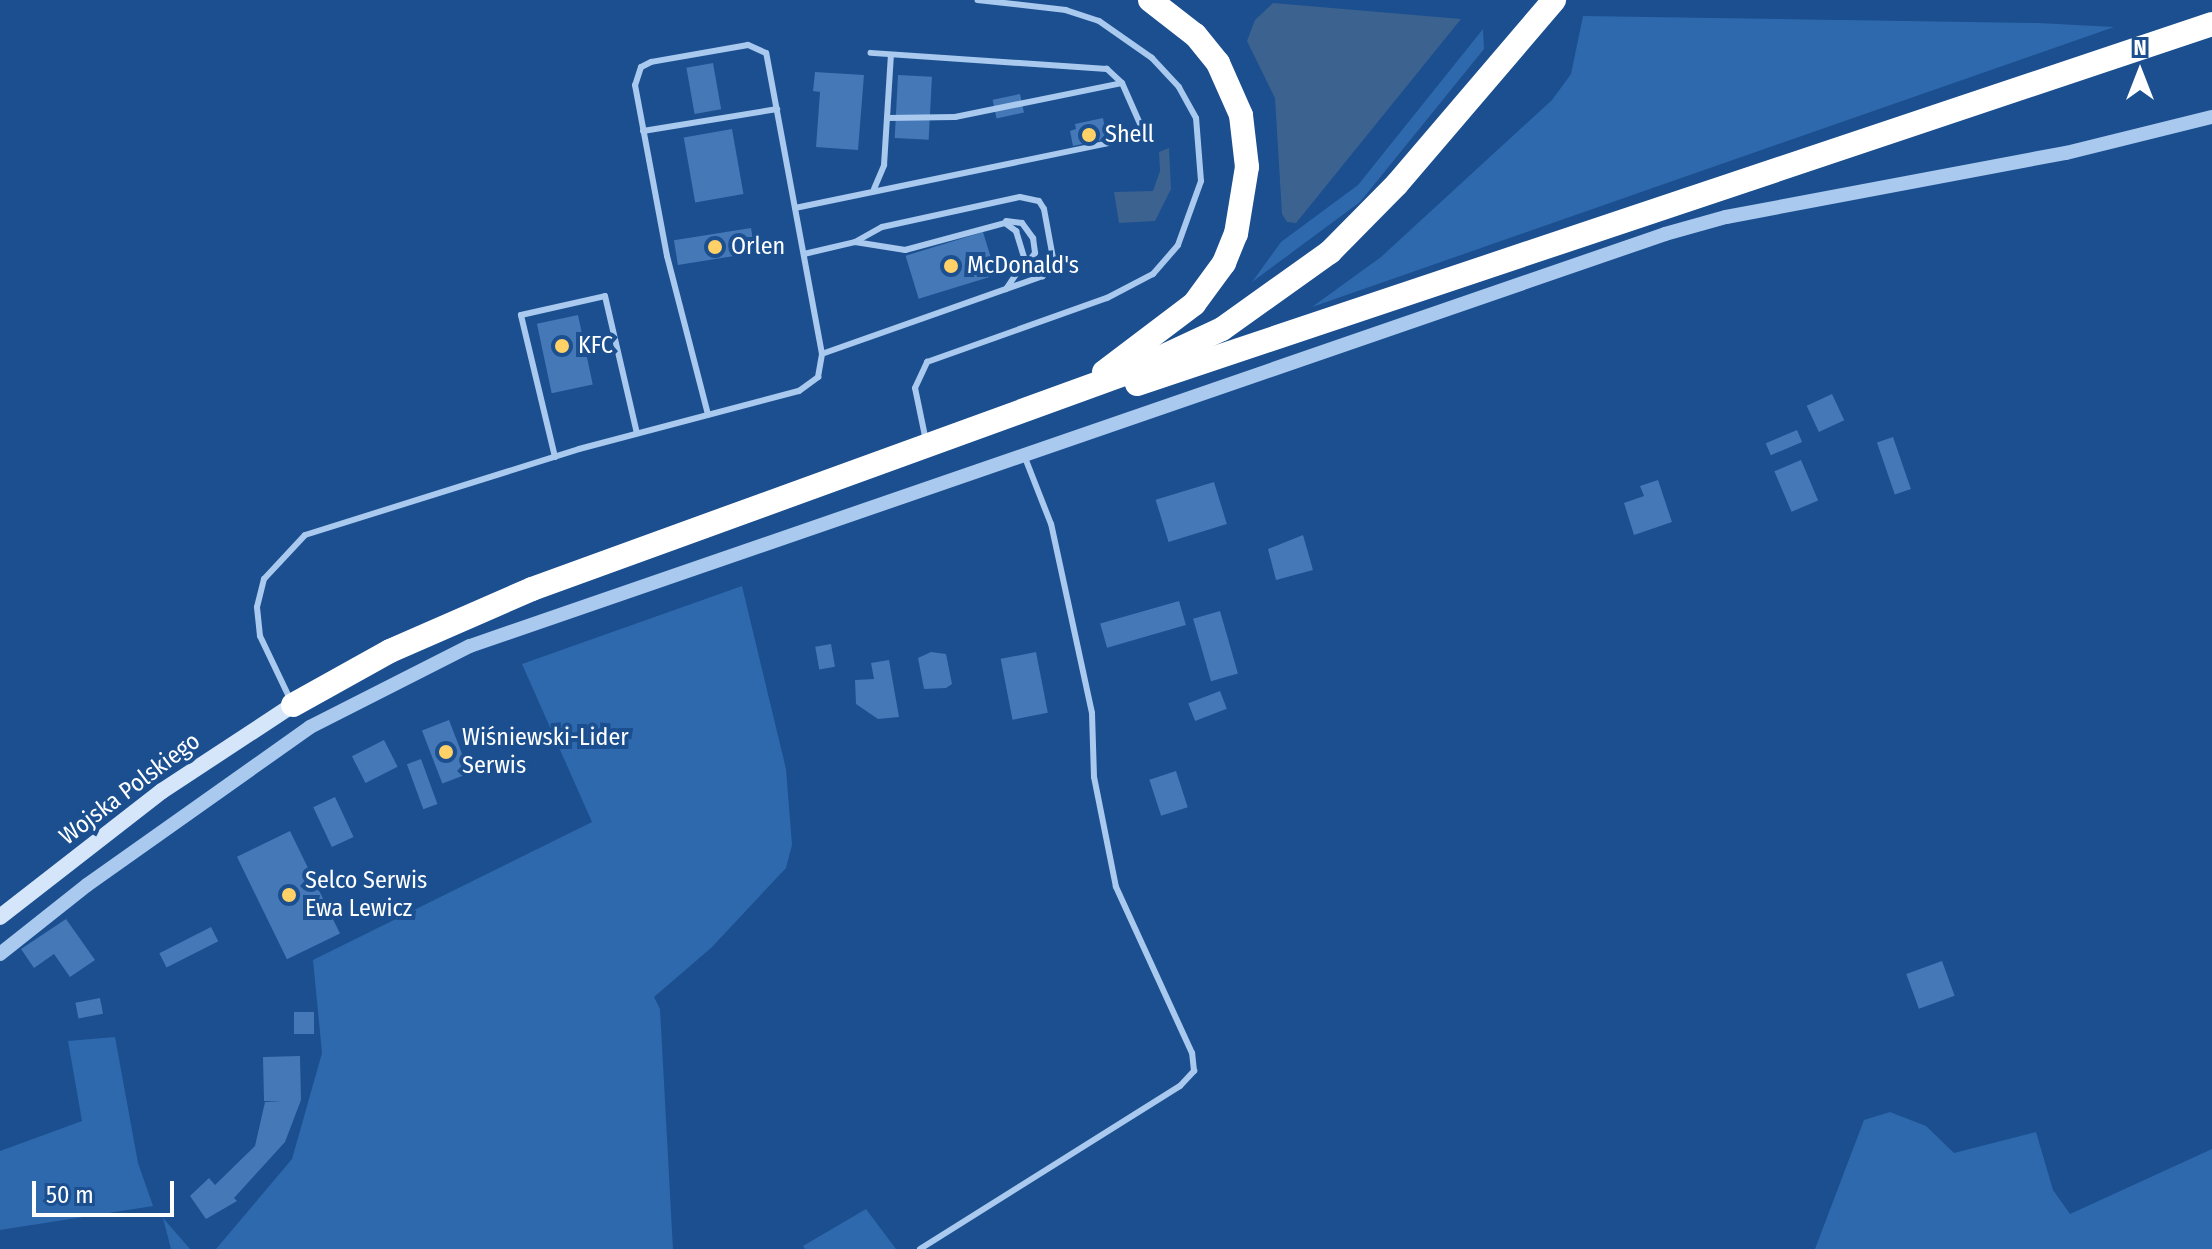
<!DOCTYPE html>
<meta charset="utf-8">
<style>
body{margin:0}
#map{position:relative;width:2212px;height:1249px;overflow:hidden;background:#1b4f8f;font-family:"Fira Sans Condensed",sans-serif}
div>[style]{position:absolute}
.green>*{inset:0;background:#2e69ad}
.water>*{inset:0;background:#3c6290}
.building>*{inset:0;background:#4478b7;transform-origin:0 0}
.service>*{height:6px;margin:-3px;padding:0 3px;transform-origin:3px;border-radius:3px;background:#a9c9ee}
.tertiary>*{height:14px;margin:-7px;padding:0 7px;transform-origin:7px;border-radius:7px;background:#a9c9ee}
.secondary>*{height:16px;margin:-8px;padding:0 8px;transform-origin:8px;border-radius:8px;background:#d6e6fa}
.motorway>*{height:24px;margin:-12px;padding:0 12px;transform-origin:12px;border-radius:12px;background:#fff}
.dots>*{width:22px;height:22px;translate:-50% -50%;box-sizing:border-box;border:4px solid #1b4f8f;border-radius:50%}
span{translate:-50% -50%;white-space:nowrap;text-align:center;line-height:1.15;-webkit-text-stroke:8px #1b4f8f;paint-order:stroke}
.poi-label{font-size:24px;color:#fff}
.left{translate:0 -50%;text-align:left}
.street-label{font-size:24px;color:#fff}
.north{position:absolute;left:2100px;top:32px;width:80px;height:80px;-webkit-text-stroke:6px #1b4f8f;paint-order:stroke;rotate:0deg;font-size:22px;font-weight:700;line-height:32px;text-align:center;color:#fff}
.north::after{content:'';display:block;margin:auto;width:28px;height:36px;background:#fff;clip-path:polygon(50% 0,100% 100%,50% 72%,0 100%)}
.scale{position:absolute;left:32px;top:1181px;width:142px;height:36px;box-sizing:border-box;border:4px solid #fff;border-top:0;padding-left:10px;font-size:24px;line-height:28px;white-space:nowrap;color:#fff;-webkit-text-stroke:6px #1b4f8f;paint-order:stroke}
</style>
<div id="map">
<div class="green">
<div style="clip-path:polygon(1583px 16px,2038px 23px,2114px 27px,1312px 307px,1381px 257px,1552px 100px,1571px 74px)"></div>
<div style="clip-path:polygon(1483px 29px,1484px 49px,1360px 202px,1252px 282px,1281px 242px,1358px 185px)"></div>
<div style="clip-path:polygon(742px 586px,786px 769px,792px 845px,786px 868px,711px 948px,654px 997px,660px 1009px,673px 1249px,216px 1249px,292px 1159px,322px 1053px,313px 960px,592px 822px,522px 664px)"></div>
<div style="clip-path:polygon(115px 1037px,138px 1163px,153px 1206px,0 1230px,0 1151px,82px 1121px,68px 1041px)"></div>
<div style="clip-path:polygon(1890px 1112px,1926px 1126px,1954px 1153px,2036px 1132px,2053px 1190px,2070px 1214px,2212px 1149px,2212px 1249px,1815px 1249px,1864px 1120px)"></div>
<div style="clip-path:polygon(866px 1209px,896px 1249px,805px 1249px,803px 1246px)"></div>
<div style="clip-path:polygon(163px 1218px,190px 1249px,171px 1249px)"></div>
</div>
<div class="water">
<div style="clip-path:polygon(1273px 3px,1461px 19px,1296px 223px,1287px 222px,1282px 214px,1275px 98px,1247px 41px,1255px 20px)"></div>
<div style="clip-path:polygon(1169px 148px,1171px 189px,1155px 221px,1119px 223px,1114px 192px,1153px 191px,1160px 171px,1159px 152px)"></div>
</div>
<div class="building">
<div style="left:713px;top:63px;width:47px;height:27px;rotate:80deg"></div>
<div style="clip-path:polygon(815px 72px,864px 75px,858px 150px,816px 147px,820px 92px,813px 91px)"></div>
<div style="left:898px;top:75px;width:34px;height:63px;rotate:3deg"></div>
<div style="left:1020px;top:94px;width:19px;height:28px;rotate:78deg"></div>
<div style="clip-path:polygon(1103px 118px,1107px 139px,1073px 146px,1070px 131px,1076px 129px,1075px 124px)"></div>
<div style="left:732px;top:129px;width:66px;height:49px;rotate:80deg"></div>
<div style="left:751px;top:228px;width:25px;height:78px;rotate:81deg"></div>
<div style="left:983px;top:232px;width:45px;height:81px;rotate:73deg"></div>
<div style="left:578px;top:315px;width:71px;height:42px;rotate:78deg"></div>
<div style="left:1832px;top:394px;width:29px;height:28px;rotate:65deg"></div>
<div style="left:1797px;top:430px;width:13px;height:34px;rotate:67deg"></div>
<div style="left:1893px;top:437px;width:55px;height:17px;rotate:71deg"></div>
<div style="left:1801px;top:460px;width:44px;height:29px;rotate:67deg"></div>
<div style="clip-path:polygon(1658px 480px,1672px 522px,1634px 535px,1624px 503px,1644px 496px,1640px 486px)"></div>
<div style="left:1214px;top:482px;width:44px;height:61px;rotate:73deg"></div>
<div style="clip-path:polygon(1303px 535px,1313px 570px,1276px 580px,1268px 549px)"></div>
<div style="left:1179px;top:601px;width:25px;height:82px;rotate:74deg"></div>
<div style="left:1220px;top:611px;width:65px;height:28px;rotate:74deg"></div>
<div style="left:831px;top:644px;width:23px;height:16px;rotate:80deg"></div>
<div style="clip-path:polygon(931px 652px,946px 654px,952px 684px,946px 688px,924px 689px,918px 658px)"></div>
<div style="left:1036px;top:652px;width:62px;height:36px;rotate:79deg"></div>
<div style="clip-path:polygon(889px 660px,899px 717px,878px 719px,856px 704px,855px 680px,874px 679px,871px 663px)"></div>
<div style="left:1220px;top:691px;width:19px;height:34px;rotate:69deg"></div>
<div style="left:449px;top:720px;width:57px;height:29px;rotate:69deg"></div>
<div style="left:384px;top:740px;width:30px;height:36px;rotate:63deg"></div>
<div style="left:421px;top:759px;width:48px;height:15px;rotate:70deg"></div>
<div style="left:1176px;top:771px;width:38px;height:28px;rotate:72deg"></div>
<div style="left:335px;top:797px;width:44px;height:24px;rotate:65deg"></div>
<div style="left:290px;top:831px;width:114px;height:59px;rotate:64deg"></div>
<div style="clip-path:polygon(66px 919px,95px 960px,70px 977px,54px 954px,34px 968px,21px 949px)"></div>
<div style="left:211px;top:927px;width:16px;height:58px;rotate:63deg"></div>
<div style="left:1942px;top:961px;width:37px;height:38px;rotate:70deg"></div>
<div style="left:100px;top:998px;width:16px;height:25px;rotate:79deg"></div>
<div style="left:294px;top:1012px;width:20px;height:22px"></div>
<div style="clip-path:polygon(300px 1056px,301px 1100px,285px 1142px,234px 1198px,237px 1201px,206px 1219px,190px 1196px,209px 1178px,215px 1185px,255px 1146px,265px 1102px,282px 1101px,264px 1101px,263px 1057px)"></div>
</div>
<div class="service">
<div style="left:887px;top:118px;width:68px;rotate:-0.8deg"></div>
<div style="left:955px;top:117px;width:170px;rotate:-11.5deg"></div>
<div style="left:643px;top:131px;width:136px;rotate:-9.3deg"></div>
<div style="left:874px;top:189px;width:26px;rotate:-67deg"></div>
<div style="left:884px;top:165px;width:110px;rotate:-86.4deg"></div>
<div style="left:795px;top:208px;width:341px;rotate:-11.7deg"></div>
<div style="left:1129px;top:139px;width:18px;rotate:-47deg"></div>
<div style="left:1141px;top:126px;width:47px;rotate:-113.8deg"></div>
<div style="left:1122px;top:83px;width:21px;rotate:-137deg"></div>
<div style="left:1107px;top:69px;width:237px;rotate:-176.1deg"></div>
<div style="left:1006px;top:221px;width:16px;rotate:7deg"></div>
<div style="left:1022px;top:223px;width:19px;rotate:54deg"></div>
<div style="left:1033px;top:238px;width:15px;rotate:82deg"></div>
<div style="left:1035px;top:253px;width:17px;rotate:126deg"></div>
<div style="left:855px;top:242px;width:51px;rotate:9.1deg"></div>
<div style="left:905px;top:250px;width:104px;rotate:-15.1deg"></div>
<div style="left:1005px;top:223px;width:14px;rotate:36deg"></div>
<div style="left:1016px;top:231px;width:31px;rotate:73deg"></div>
<div style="left:1025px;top:261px;width:34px;rotate:124deg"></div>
<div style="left:804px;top:254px;width:52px;rotate:-13.2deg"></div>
<div style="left:855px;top:242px;width:31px;rotate:-29deg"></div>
<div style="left:882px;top:227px;width:141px;rotate:-12.3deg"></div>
<div style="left:1020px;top:197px;width:19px;rotate:12deg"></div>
<div style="left:1039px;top:201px;width:9px;rotate:58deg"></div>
<div style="left:1044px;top:209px;width:50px;rotate:79.6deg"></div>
<div style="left:1053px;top:258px;width:21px;rotate:119deg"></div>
<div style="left:1043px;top:276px;width:234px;rotate:160.6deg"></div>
<div style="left:926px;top:441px;width:54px;rotate:-101.7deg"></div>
<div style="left:915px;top:388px;width:29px;rotate:-65deg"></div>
<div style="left:927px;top:362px;width:191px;rotate:-19.6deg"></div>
<div style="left:1107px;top:298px;width:52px;rotate:-27.6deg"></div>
<div style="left:1153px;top:274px;width:38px;rotate:-49deg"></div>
<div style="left:1178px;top:245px;width:68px;rotate:-70.2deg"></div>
<div style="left:1201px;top:181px;width:63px;rotate:-94.5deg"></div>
<div style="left:1196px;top:118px;width:35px;rotate:-119deg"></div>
<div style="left:1179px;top:87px;width:40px;rotate:-133deg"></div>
<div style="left:1152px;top:58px;width:65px;rotate:-145.1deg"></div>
<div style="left:1099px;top:21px;width:35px;rotate:-162deg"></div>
<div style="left:1066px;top:10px;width:89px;rotate:-173.5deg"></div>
<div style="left:555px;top:457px;width:146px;rotate:-103.5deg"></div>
<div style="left:521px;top:315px;width:86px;rotate:-12.7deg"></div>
<div style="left:605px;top:296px;width:141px;rotate:76.9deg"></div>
<div style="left:291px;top:701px;width:72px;rotate:-115.5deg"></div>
<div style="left:260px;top:636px;width:29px;rotate:-96deg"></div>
<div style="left:257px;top:607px;width:29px;rotate:-76deg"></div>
<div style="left:264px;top:579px;width:60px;rotate:-47deg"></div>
<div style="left:305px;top:535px;width:287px;rotate:-17.4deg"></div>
<div style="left:579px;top:449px;width:228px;rotate:-14.8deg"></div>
<div style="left:799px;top:391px;width:24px;rotate:-36deg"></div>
<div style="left:818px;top:377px;width:23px;rotate:-80deg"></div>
<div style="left:822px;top:354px;width:306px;rotate:-100.5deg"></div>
<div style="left:766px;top:53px;width:20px;rotate:-156deg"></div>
<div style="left:748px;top:45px;width:98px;rotate:170.1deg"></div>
<div style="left:651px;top:62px;width:11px;rotate:153deg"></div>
<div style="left:641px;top:67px;width:19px;rotate:108deg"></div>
<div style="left:635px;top:85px;width:174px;rotate:79.4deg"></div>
<div style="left:667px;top:256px;width:164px;rotate:75.5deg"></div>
<div style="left:920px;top:1249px;width:307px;rotate:-32.1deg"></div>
<div style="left:1180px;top:1086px;width:21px;rotate:-47deg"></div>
<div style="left:1194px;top:1071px;width:18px;rotate:-96deg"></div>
<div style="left:1192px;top:1053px;width:183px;rotate:-114.6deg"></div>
<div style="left:1116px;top:887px;width:112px;rotate:-101.3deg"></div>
<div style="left:1094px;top:777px;width:64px;rotate:-91.8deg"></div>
<div style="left:1092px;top:713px;width:193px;rotate:-102.2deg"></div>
<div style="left:1051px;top:524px;width:74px;rotate:-111.4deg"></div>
</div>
<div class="tertiary">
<div style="left:0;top:954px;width:111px;rotate:-38.4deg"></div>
<div style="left:87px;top:885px;width:273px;rotate:-35.3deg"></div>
<div style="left:310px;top:727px;width:179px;rotate:-26.9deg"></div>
<div style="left:470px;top:646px;width:1264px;rotate:-19.02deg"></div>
<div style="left:1665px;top:234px;width:63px;rotate:-15.6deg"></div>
<div style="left:1726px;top:217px;width:346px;rotate:-10.7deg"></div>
<div style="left:2066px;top:153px;width:150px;rotate:-13.9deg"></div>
</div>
<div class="secondary">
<div style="left:0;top:917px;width:205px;rotate:-37.9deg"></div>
<div style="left:162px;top:791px;width:157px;rotate:-33.3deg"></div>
</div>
<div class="motorway">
<div style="left:1104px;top:372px;width:113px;rotate:-37.1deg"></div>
<div style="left:1194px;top:304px;width:51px;rotate:-53.8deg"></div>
<div style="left:1224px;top:263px;width:31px;rotate:-68deg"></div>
<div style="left:1236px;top:234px;width:68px;rotate:-80.7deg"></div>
<div style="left:1247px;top:167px;width:52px;rotate:-96.6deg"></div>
<div style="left:1241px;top:115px;width:57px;rotate:-113.9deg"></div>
<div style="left:1218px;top:63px;width:36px;rotate:-129deg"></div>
<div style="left:1195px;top:35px;width:57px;rotate:-142.1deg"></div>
<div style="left:1137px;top:384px;width:1134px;rotate:-18.51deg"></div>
<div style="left:293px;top:705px;width:111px;rotate:-29.1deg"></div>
<div style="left:390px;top:651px;width:155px;rotate:-23.6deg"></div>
<div style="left:532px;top:589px;width:638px;rotate:-19.97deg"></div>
<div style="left:1132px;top:371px;width:99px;rotate:-25deg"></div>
<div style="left:1222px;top:329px;width:133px;rotate:-35.5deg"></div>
<div style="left:1330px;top:252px;width:95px;rotate:-45.4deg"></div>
<div style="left:1397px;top:184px;width:242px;rotate:-49.5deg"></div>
</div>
<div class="dots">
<div style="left:1089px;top:135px;background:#ffd166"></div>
<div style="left:715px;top:247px;background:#ffd166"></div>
<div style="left:951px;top:266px;background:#ffd166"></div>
<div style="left:562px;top:346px;background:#ffd166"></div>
<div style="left:446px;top:752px;background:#ffd166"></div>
<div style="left:289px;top:895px;background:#ffd166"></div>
</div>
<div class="poi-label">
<span class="left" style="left:1105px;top:135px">Shell</span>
<span class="left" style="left:731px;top:247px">Orlen</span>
<span class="left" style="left:967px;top:266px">McDonald's</span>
<span class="left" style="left:578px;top:346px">KFC</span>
<span class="left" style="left:462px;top:752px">Wiśniewski-Lider<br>Serwis</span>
<span class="left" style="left:305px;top:895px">Selco Serwis<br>Ewa Lewicz</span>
</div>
<div class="street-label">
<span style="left:130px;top:789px;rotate:-37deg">Wojska Polskiego</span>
</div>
<div class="north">N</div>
<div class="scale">50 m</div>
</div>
